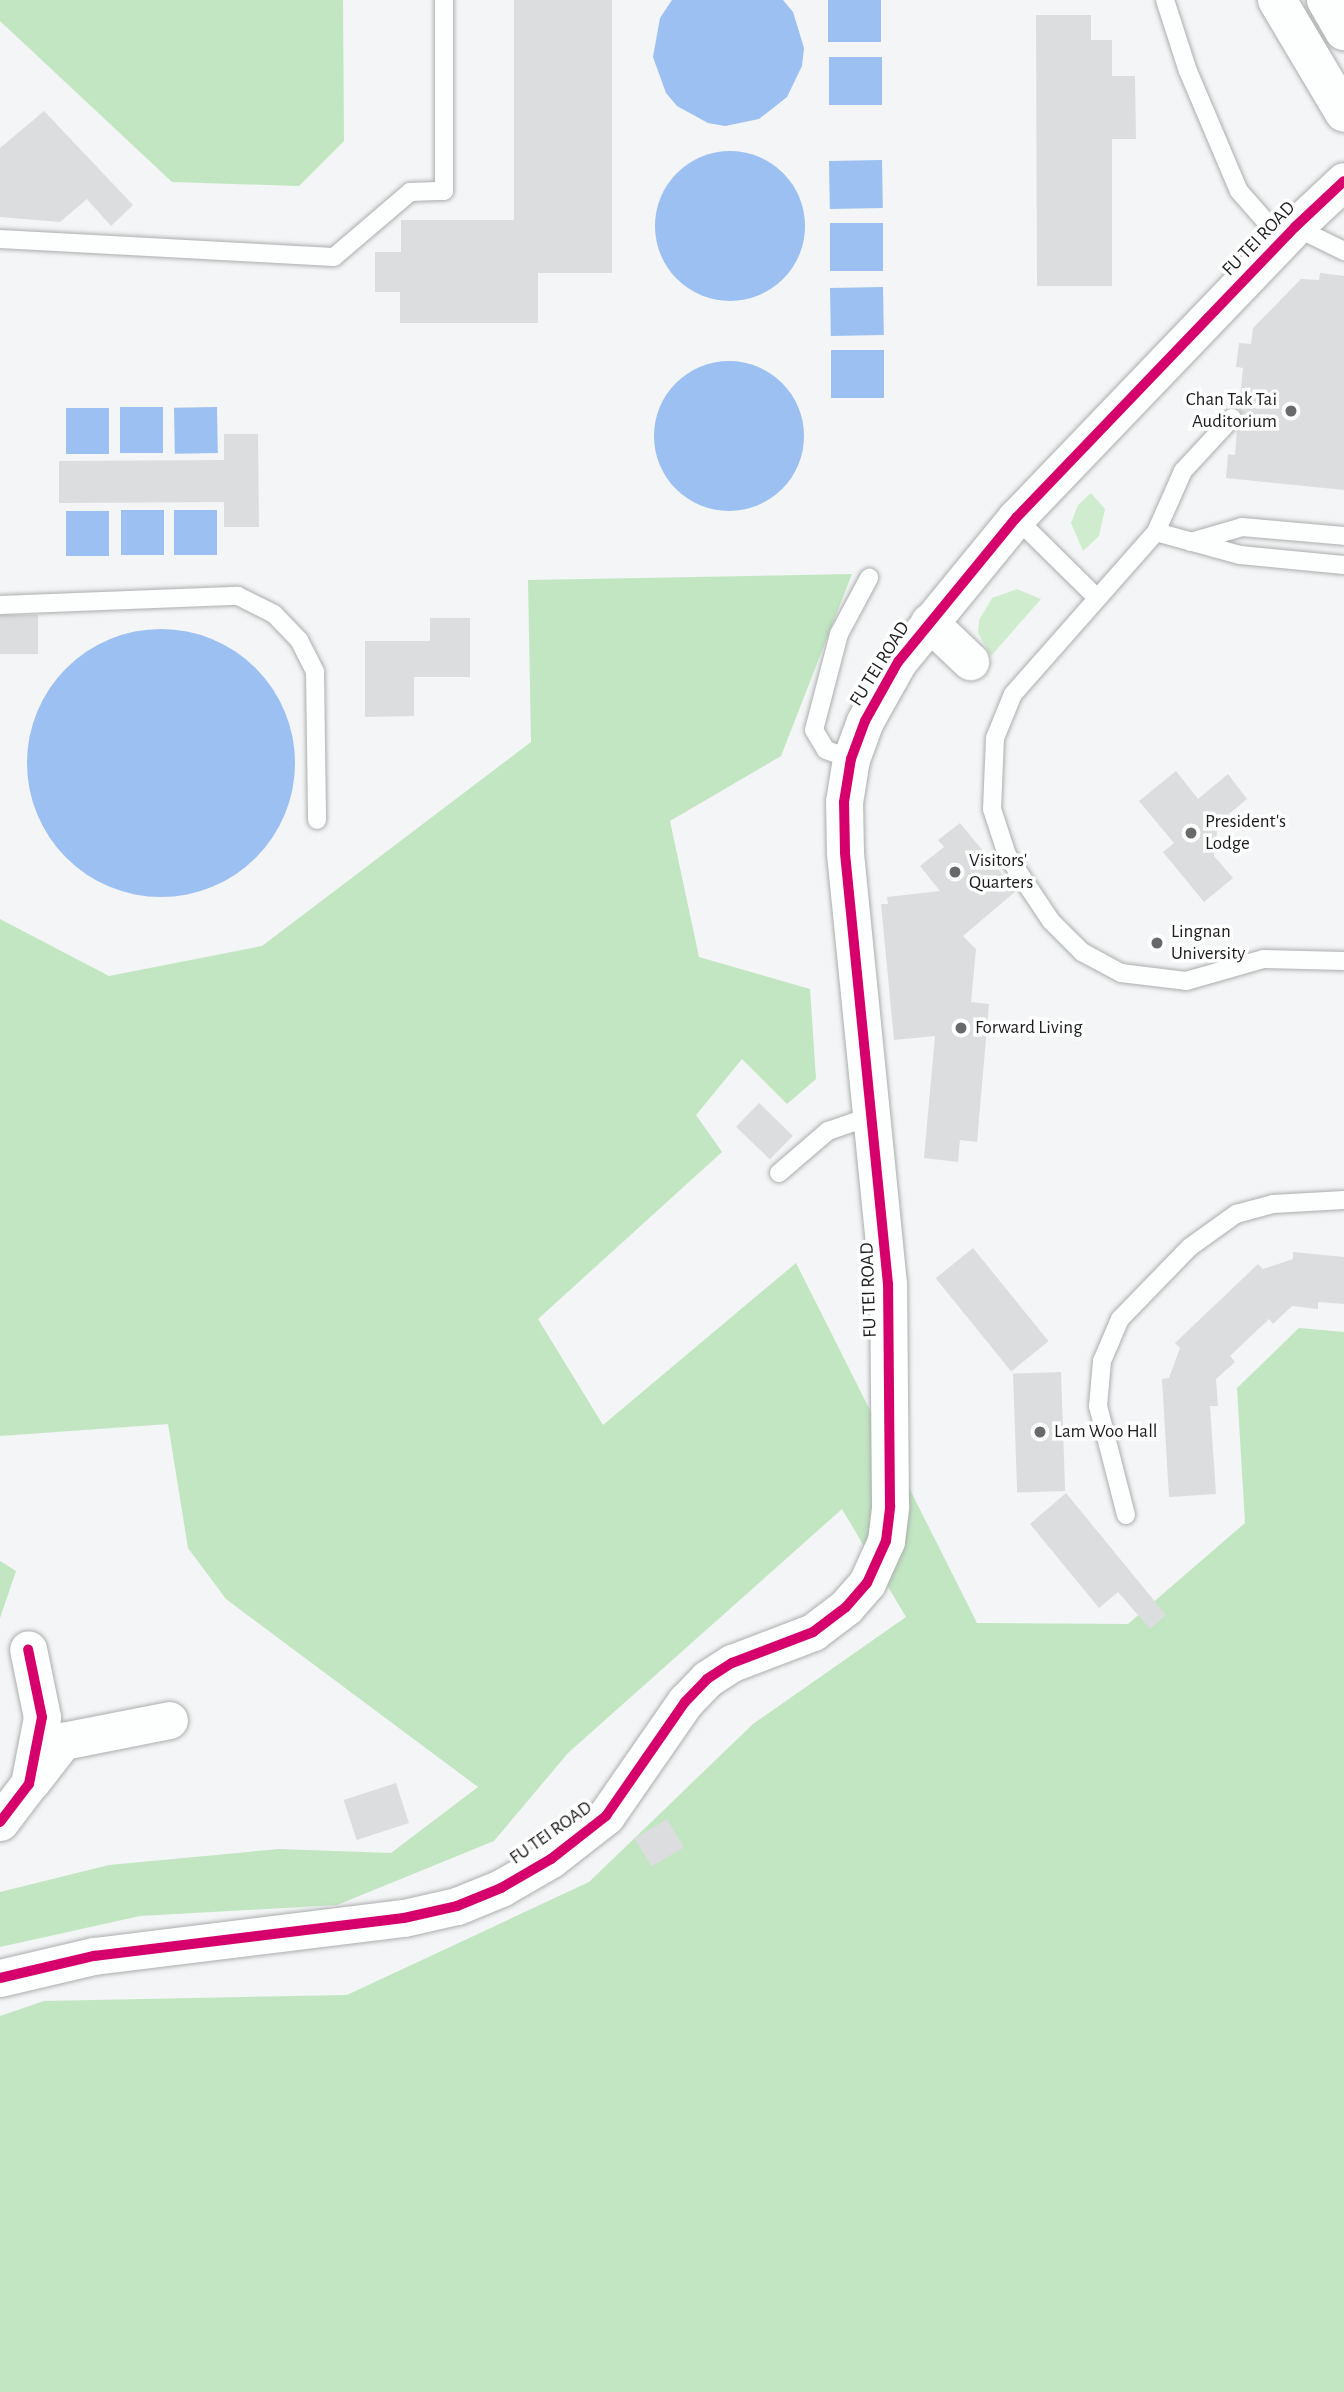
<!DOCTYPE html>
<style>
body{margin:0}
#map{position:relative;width:1344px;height:2392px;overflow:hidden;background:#f3f5f6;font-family:"Alegreya Sans",sans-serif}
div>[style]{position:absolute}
.green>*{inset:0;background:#cfedce}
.forest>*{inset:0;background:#c1e6c1}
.water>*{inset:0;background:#9cc0f1;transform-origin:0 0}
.round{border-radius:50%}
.building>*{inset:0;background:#dbddde;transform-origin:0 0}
.roads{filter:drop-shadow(0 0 2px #acaeae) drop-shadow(0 0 2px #acaeae)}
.service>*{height:18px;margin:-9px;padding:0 9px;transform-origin:9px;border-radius:9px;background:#fdfefe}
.minor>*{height:37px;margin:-18.5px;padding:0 18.5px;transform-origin:18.5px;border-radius:18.5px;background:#fdfefe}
.secondary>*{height:38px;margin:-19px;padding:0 19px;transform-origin:19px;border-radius:19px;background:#fdfefe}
.cycleway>*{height:10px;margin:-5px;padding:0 5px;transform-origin:5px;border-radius:5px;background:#d6006c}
.dots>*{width:19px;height:19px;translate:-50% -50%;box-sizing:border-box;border:4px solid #fff;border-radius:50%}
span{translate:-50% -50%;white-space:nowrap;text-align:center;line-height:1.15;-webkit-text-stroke:7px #fff;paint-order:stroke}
.street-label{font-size:19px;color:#1c1d1e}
.poi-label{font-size:19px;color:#1c1d1e}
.right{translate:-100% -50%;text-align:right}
.left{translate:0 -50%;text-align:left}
</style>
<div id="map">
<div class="green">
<div style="clip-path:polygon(1091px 493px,1105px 509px,1099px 536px,1083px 551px,1071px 523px,1078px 505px)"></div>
<div style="clip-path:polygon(1017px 589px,1041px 599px,991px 656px,978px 633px,979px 620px,992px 598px)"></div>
</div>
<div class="forest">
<div style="clip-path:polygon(0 0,343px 0,344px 141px,299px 186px,172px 182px,0 21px)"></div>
<div style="clip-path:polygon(852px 574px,781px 756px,670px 821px,699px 957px,810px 989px,816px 1079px,787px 1104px,742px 1059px,696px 1115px,722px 1152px,538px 1319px,603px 1425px,796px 1263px,977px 1623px,1128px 1624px,1245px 1523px,1237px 1388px,1299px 1328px,1344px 1332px,1344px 2392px,0 2392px,0 2016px,44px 2001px,347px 1995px,589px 1882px,753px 1724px,906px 1617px,842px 1509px,568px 1753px,494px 1841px,337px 1905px,140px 1916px,0 1947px,0 1892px,109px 1865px,279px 1849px,391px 1853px,478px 1787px,226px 1599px,188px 1548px,168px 1424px,0 1436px,0 919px,109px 976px,262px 946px,531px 742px,528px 580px)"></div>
<div style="clip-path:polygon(0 1561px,16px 1571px,0 1618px)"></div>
</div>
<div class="water">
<div style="clip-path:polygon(672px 0,783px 0,793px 12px,804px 48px,802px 66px,787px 97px,759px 119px,725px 126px,708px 123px,677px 106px,666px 93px,653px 57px,660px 18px)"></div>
<div style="left:828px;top:0;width:53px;height:42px"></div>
<div style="left:829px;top:57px;width:53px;height:48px"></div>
<div class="round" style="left:655px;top:151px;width:150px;height:150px"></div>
<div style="left:882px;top:160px;width:48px;height:53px;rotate:89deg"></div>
<div style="left:830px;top:223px;width:53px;height:48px"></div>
<div style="left:883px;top:287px;width:48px;height:53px;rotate:89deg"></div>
<div style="left:831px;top:350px;width:53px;height:48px"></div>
<div class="round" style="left:654px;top:361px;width:150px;height:150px"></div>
<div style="left:120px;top:407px;width:43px;height:46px"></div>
<div style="left:217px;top:407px;width:46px;height:43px;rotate:89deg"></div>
<div style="left:66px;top:408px;width:43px;height:46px"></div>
<div style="left:164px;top:510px;width:45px;height:43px;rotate:90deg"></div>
<div style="left:174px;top:510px;width:43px;height:45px"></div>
<div style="left:66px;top:511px;width:43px;height:45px"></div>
<div class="round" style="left:27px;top:629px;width:268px;height:268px"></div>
</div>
<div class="building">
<div style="clip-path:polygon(514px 0,612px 0,612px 273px,538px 273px,538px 323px,400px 323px,400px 292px,375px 292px,375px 252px,401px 252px,401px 220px,514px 220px)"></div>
<div style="clip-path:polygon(1036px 15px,1091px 15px,1091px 40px,1112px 40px,1112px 76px,1135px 76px,1136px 139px,1112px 139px,1112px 286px,1037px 286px)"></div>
<div style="clip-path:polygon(44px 111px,133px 205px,111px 226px,87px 199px,60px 222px,0 217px,0 148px)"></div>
<div style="clip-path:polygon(1320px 273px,1344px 276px,1344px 490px,1226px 478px,1228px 454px,1235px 455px,1237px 429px,1243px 420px,1239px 409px,1243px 368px,1236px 367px,1239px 343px,1251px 344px,1253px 328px,1301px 279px,1319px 280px)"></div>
<div style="clip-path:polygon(224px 434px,258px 434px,259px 527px,224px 527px,224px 502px,59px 503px,59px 461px,224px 460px)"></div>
<div style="left:38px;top:615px;width:39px;height:38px;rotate:90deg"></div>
<div style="clip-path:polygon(430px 618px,470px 618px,470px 677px,414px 677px,414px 716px,365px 717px,365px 641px,430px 641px)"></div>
<div style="clip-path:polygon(1176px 771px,1198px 799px,1228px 774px,1247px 799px,1218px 823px,1214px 856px,1233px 878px,1204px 902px,1163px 852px,1174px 843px,1139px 801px)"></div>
<div style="clip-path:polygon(960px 823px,1016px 891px,963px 936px,976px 949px,971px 1002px,989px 1004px,977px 1142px,960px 1140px,958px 1162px,924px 1158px,935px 1036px,894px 1040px,881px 904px,888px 904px,887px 897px,940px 891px,920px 866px,944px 847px,938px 840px)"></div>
<div style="left:759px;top:1103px;width:47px;height:33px;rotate:44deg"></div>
<div style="left:973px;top:1248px;width:120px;height:48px;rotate:51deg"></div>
<div style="clip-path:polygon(1293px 1252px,1344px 1257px,1344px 1304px,1318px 1302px,1318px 1309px,1292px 1306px,1273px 1324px,1269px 1319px,1230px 1356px,1235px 1362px,1216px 1379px,1218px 1406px,1210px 1406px,1216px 1494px,1169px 1497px,1162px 1379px,1169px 1378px,1180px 1348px,1175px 1343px,1258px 1264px,1263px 1269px,1293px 1259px)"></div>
<div style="left:1061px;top:1372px;width:119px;height:48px;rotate:88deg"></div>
<div style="clip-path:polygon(1066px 1493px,1166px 1615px,1150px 1629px,1118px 1592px,1099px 1608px,1030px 1524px)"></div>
<div style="left:396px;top:1783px;width:42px;height:55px;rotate:72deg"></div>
<div style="left:667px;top:1819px;width:33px;height:38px;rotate:59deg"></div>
</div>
<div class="roads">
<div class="service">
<div style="left:1165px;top:0;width:75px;rotate:72.1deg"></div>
<div style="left:1188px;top:71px;width:130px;rotate:67deg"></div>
<div style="left:1239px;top:191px;width:65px;rotate:48.7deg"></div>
<div style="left:1295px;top:227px;width:55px;rotate:26.1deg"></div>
<div style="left:0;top:239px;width:334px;rotate:3.1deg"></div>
<div style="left:334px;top:257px;width:100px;rotate:-40.5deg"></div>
<div style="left:410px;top:192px;width:34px;rotate:-2deg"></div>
<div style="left:444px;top:191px;width:191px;rotate:-90deg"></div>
<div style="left:1232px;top:418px;width:72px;rotate:132.8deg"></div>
<div style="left:1183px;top:471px;width:67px;rotate:113.9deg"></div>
<div style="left:1156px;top:532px;width:216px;rotate:131.4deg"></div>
<div style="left:1013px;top:694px;width:48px;rotate:112.2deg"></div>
<div style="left:995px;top:738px;width:71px;rotate:92.4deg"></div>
<div style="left:992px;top:809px;width:48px;rotate:71.9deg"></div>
<div style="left:1007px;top:855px;width:79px;rotate:56.3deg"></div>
<div style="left:1051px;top:921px;width:44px;rotate:45deg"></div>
<div style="left:1082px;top:952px;width:44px;rotate:28.3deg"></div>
<div style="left:1121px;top:973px;width:65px;rotate:7deg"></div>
<div style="left:1186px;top:981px;width:81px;rotate:-15.8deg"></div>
<div style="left:1264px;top:959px;width:80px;rotate:1.4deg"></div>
<div style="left:1016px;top:518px;width:114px;rotate:44.6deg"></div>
<div style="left:1156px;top:532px;width:87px;rotate:15.3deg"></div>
<div style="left:1240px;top:555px;width:104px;rotate:5.5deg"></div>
<div style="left:1191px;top:542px;width:53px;rotate:-16.4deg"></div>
<div style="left:1242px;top:527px;width:102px;rotate:5deg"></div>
<div style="left:0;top:605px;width:238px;rotate:-2.2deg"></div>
<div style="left:238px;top:596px;width:40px;rotate:26.6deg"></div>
<div style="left:274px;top:614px;width:36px;rotate:46deg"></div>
<div style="left:299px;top:640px;width:36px;rotate:63deg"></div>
<div style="left:315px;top:672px;width:148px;rotate:89.2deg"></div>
<div style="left:851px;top:759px;width:27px;rotate:-160deg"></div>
<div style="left:826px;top:750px;width:23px;rotate:-121deg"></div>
<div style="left:814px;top:730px;width:99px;rotate:-75.4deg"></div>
<div style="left:839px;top:634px;width:64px;rotate:-61.8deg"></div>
<div style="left:779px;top:1173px;width:65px;rotate:-40.6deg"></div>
<div style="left:828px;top:1131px;width:49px;rotate:-19.2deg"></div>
<div style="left:1126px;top:1515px;width:113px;rotate:-104.4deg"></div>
<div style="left:1098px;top:1406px;width:45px;rotate:-84.9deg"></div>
<div style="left:1102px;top:1361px;width:46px;rotate:-66.8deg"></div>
<div style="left:1120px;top:1319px;width:100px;rotate:-45.8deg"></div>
<div style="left:1190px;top:1247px;width:57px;rotate:-35.7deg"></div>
<div style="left:1236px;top:1214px;width:38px;rotate:-15deg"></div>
<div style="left:1273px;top:1204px;width:71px;rotate:-3.2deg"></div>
</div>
<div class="minor">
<div style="left:929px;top:622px;width:57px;rotate:43.6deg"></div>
<div style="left:32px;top:1781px;width:51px;rotate:-52.2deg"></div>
<div style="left:63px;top:1741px;width:108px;rotate:-11.2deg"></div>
<div style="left:0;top:1822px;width:48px;rotate:-52.7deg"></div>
<div style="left:29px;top:1784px;width:68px;rotate:-79deg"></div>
<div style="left:42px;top:1717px;width:69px;rotate:-101.6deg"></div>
<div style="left:0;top:1978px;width:97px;rotate:-13.2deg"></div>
<div style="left:94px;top:1956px;width:312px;rotate:-7deg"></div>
<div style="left:404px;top:1918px;width:54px;rotate:-12.8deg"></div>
<div style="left:457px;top:1906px;width:48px;rotate:-22.2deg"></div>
<div style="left:501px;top:1888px;width:58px;rotate:-30.1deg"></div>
<div style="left:551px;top:1859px;width:70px;rotate:-38deg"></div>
<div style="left:606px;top:1816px;width:139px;rotate:-55.3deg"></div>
<div style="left:685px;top:1702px;width:32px;rotate:-46deg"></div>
<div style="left:707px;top:1679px;width:30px;rotate:-33deg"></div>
<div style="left:732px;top:1663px;width:87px;rotate:-20.9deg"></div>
<div style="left:813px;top:1632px;width:41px;rotate:-37.1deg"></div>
<div style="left:846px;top:1607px;width:32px;rotate:-49deg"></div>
<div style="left:867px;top:1583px;width:46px;rotate:-65.7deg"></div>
<div style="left:886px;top:1541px;width:35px;rotate:-83deg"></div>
<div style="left:890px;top:1506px;width:222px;rotate:-90.5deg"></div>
<div style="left:888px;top:1284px;width:434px;rotate:-95.7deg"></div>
<div style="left:845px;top:852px;width:50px;rotate:-91.1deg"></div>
<div style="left:844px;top:802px;width:44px;rotate:-80.8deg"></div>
<div style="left:851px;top:759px;width:40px;rotate:-69.8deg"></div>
<div style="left:865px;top:721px;width:68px;rotate:-60.8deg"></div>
<div style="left:898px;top:662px;width:186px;rotate:-50.7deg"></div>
<div style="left:1016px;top:518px;width:403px;rotate:-46.2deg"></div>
<div style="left:1295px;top:227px;width:67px;rotate:-43.2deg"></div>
</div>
<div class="secondary">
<div style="left:1277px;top:0;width:131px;rotate:59.3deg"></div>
<div style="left:1326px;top:0;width:36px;rotate:60deg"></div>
</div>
</div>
<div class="cycleway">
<div style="left:0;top:1822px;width:48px;rotate:-52.7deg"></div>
<div style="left:29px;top:1784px;width:68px;rotate:-79deg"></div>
<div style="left:42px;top:1717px;width:69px;rotate:-101.6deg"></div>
<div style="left:0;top:1978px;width:97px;rotate:-13.2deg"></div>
<div style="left:94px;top:1956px;width:312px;rotate:-7deg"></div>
<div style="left:404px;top:1918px;width:54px;rotate:-12.8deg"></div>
<div style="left:457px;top:1906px;width:48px;rotate:-22.2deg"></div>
<div style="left:501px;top:1888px;width:58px;rotate:-30.1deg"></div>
<div style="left:551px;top:1859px;width:70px;rotate:-38deg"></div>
<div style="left:606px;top:1816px;width:139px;rotate:-55.3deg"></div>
<div style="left:685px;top:1702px;width:32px;rotate:-46deg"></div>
<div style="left:707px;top:1679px;width:30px;rotate:-33deg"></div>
<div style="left:732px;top:1663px;width:87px;rotate:-20.9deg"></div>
<div style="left:813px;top:1632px;width:41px;rotate:-37.1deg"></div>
<div style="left:846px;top:1607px;width:32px;rotate:-49deg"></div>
<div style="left:867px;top:1583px;width:46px;rotate:-65.7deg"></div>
<div style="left:886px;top:1541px;width:35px;rotate:-83deg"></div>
<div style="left:890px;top:1506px;width:222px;rotate:-90.5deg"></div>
<div style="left:888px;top:1284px;width:434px;rotate:-95.7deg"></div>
<div style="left:845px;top:852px;width:50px;rotate:-91.1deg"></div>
<div style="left:844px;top:802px;width:44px;rotate:-80.8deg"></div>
<div style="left:851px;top:759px;width:40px;rotate:-69.8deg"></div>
<div style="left:865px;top:721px;width:68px;rotate:-60.8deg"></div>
<div style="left:898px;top:662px;width:186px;rotate:-50.7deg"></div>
<div style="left:1016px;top:518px;width:403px;rotate:-46.2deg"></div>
<div style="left:1295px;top:227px;width:67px;rotate:-43.2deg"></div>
</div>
<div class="dots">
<div style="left:1291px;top:411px;background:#67696a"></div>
<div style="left:1191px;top:833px;background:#67696a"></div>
<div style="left:955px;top:872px;background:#67696a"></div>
<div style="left:1157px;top:943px;background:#67696a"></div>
<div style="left:961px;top:1028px;background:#67696a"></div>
<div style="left:1040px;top:1432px;background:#67696a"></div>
</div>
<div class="street-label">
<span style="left:1259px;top:239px;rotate:-46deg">FU TEI ROAD</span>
<span style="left:880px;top:664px;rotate:-58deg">FU TEI ROAD</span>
<span style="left:869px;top:1290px;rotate:-92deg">FU TEI ROAD</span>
<span style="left:551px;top:1833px;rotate:-35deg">FU TEI ROAD</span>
</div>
<div class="poi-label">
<span class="right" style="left:1277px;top:411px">Chan Tak Tai<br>Auditorium</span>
<span class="left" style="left:1205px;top:833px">President's<br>Lodge</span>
<span class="left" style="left:969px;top:872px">Visitors'<br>Quarters</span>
<span class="left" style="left:1171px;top:943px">Lingnan<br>University</span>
<span class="left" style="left:975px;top:1028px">Forward Living</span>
<span class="left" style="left:1054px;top:1432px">Lam Woo Hall</span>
</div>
</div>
